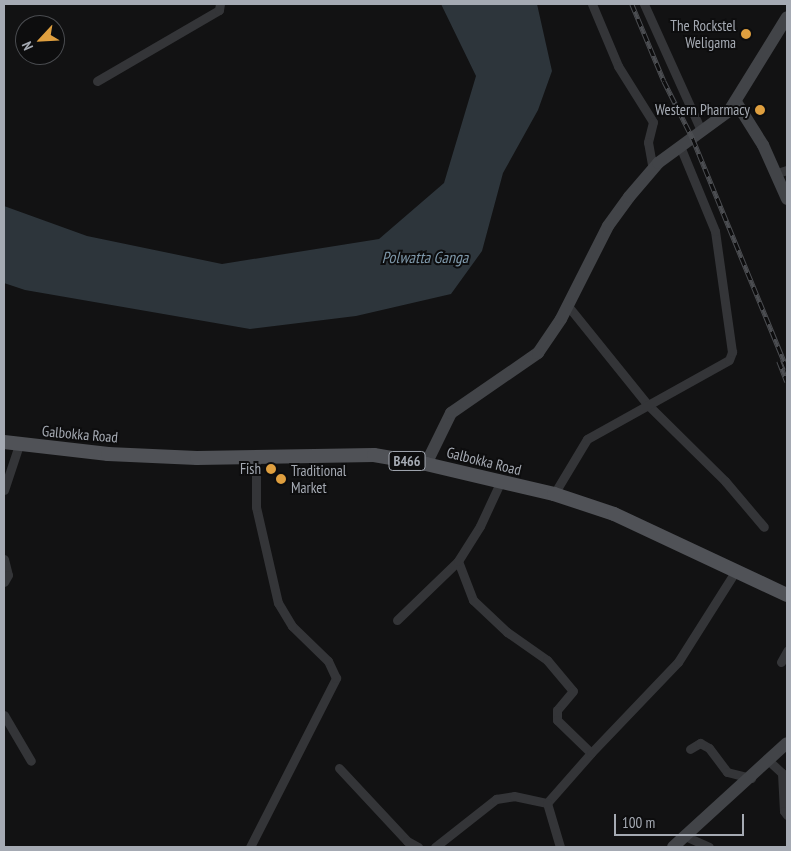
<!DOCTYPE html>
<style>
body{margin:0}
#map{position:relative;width:791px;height:851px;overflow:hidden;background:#121213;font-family:"PT Sans Narrow",sans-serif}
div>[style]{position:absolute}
.water>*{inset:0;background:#2d353b}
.street>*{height:9px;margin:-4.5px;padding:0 4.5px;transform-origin:4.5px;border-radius:4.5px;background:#343538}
.secondary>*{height:12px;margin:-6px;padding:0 6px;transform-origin:6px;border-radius:6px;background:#424448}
.primary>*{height:14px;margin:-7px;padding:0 7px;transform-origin:7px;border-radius:7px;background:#505257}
.rail>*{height:4.5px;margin-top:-2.25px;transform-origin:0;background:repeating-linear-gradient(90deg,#0d0d0e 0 8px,#4b4d51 0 16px);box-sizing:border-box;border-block:1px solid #4b4d51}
.dots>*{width:14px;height:14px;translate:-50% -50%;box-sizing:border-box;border:2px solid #0d0d0e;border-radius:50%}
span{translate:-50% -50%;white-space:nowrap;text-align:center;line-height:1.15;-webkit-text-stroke:4px #0d0d0e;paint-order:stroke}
.shield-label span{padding:1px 4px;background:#0d0d0e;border:1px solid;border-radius:4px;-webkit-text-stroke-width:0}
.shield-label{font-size:14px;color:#a5aab3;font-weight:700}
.poi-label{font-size:15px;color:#a5aab3}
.right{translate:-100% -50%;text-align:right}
.left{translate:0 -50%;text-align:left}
.street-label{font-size:15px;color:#a5aab3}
.water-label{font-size:16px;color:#7f99ab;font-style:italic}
.frame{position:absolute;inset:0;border:5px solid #a5aab3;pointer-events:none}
.north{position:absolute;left:15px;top:15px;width:50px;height:50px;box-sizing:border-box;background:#0d0d0e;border:1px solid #4a4c50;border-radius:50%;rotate:245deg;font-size:14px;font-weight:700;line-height:20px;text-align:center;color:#a5aab3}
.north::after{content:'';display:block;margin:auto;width:18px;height:22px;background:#df9f3f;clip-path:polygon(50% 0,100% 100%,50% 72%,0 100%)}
.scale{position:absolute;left:614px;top:814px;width:130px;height:22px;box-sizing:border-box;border:2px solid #a5aab3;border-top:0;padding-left:6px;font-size:15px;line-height:18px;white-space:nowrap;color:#a5aab3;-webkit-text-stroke:4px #0d0d0e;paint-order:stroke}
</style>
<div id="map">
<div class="water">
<div style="clip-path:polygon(441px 4px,537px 4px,552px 71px,538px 110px,503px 173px,482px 251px,451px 294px,356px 316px,250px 329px,25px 290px,4px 283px,4px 206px,87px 236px,222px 264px,379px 239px,444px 183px,476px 76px)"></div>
</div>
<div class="street">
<div style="left:592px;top:4px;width:67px;rotate:67.2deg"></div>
<div style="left:618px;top:66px;width:66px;rotate:58deg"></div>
<div style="left:653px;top:122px;width:21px;rotate:104deg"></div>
<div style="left:648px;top:142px;width:27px;rotate:80deg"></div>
<div style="left:644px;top:4px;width:138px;rotate:65.7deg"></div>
<div style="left:97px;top:81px;width:141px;rotate:-30.2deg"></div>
<div style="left:219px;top:10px;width:6px;rotate:-81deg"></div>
<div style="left:777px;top:173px;width:10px;rotate:-17deg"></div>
<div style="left:568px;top:306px;width:127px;rotate:51.1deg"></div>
<div style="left:648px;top:405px;width:108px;rotate:44.6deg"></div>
<div style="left:725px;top:481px;width:60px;rotate:49.7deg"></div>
<div style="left:4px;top:490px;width:47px;rotate:-71.6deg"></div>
<div style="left:554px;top:494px;width:64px;rotate:-59deg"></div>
<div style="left:587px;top:439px;width:162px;rotate:-29.1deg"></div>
<div style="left:729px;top:360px;width:9px;rotate:-69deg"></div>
<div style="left:732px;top:352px;width:122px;rotate:-98deg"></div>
<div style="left:715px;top:231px;width:92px;rotate:-112.4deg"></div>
<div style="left:4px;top:559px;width:16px;rotate:76deg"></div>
<div style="left:8px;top:575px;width:8px;rotate:120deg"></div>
<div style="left:458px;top:561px;width:42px;rotate:69deg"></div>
<div style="left:473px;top:600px;width:47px;rotate:43.3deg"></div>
<div style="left:507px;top:632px;width:49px;rotate:35deg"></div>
<div style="left:547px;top:660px;width:40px;rotate:50deg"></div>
<div style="left:573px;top:691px;width:25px;rotate:130deg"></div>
<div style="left:557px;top:710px;width:10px;rotate:90deg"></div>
<div style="left:557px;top:720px;width:47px;rotate:44.1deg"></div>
<div style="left:591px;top:753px;width:67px;rotate:131.3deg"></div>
<div style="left:397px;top:620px;width:85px;rotate:-44deg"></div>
<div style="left:458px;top:561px;width:41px;rotate:-57.8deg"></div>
<div style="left:480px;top:526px;width:47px;rotate:-65.1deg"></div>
<div style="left:781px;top:662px;width:13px;rotate:-61deg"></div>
<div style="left:4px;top:715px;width:53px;rotate:59.6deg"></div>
<div style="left:690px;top:749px;width:12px;rotate:-31deg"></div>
<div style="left:700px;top:743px;width:10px;rotate:29deg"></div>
<div style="left:709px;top:748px;width:30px;rotate:53deg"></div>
<div style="left:727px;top:772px;width:25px;rotate:14deg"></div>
<div style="left:591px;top:753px;width:126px;rotate:-46.3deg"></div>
<div style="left:678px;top:662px;width:107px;rotate:-57.7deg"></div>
<div style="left:769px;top:761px;width:18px;rotate:43deg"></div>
<div style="left:782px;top:773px;width:38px;rotate:87deg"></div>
<div style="left:784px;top:811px;width:5px;rotate:53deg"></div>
<div style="left:339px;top:768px;width:100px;rotate:47deg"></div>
<div style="left:407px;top:841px;width:13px;rotate:29deg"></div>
<div style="left:687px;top:837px;width:24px;rotate:24deg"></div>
<div style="left:250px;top:847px;width:190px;rotate:-63deg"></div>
<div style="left:336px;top:678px;width:19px;rotate:-115deg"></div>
<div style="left:328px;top:661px;width:50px;rotate:-135.8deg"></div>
<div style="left:292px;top:626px;width:27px;rotate:-121deg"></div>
<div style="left:278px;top:603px;width:98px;rotate:-102.9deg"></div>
<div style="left:256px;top:507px;width:49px;rotate:-90deg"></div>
<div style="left:435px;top:847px;width:78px;rotate:-38.2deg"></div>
<div style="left:496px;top:799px;width:18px;rotate:-9deg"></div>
<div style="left:514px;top:796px;width:34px;rotate:12deg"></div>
<div style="left:547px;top:803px;width:46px;rotate:73.5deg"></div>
</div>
<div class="secondary">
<div style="left:736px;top:102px;width:51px;rotate:57.9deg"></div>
<div style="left:763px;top:145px;width:59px;rotate:66deg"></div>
<div style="left:426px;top:464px;width:57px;rotate:-63.9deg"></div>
<div style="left:451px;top:413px;width:106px;rotate:-34.6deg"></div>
<div style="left:538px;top:353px;width:41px;rotate:-55.9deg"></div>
<div style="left:561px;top:319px;width:104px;rotate:-63.2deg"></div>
<div style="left:608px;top:226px;width:36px;rotate:-54deg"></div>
<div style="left:629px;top:197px;width:45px;rotate:-49.5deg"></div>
<div style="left:658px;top:163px;width:88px;rotate:-36.2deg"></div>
<div style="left:729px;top:111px;width:110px;rotate:-58.3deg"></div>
<div style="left:673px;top:847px;width:154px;rotate:-42.4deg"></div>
</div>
<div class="primary">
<div style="left:4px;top:442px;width:105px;rotate:6.6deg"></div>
<div style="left:108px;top:454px;width:89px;rotate:2.6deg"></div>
<div style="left:197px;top:458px;width:177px;rotate:-1deg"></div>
<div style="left:374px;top:455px;width:53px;rotate:9.8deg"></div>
<div style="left:426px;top:464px;width:131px;rotate:13.2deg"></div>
<div style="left:554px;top:494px;width:63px;rotate:18.4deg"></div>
<div style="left:614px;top:514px;width:191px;rotate:25.1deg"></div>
</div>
<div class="rail">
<div style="left:632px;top:4px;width:83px;rotate:67.4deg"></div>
<div style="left:664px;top:81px;width:65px;rotate:63.4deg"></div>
<div style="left:693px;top:139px;width:248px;rotate:67.7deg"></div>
<div style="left:779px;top:361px;width:22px;rotate:69deg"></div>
</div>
<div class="dots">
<div style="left:746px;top:34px;background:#df9f3f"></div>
<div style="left:760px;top:110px;background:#df9f3f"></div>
<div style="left:271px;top:469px;background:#df9f3f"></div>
<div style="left:281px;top:479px;background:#df9f3f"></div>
</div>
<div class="shield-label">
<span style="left:407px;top:461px">B466</span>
</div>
<div class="poi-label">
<span class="right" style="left:736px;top:34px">The Rockstel<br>Weligama</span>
<span class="right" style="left:750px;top:110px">Western Pharmacy</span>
<span class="right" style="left:261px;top:469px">Fish</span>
<span class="left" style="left:291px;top:479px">Traditional<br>Market</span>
</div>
<div class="street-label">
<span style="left:80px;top:434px;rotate:5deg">Galbokka Road</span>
<span style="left:484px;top:461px;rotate:14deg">Galbokka Road</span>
</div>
<div class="water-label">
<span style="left:425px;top:257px">Polwatta Ganga</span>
</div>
<div class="frame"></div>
<div class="north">N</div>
<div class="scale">100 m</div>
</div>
